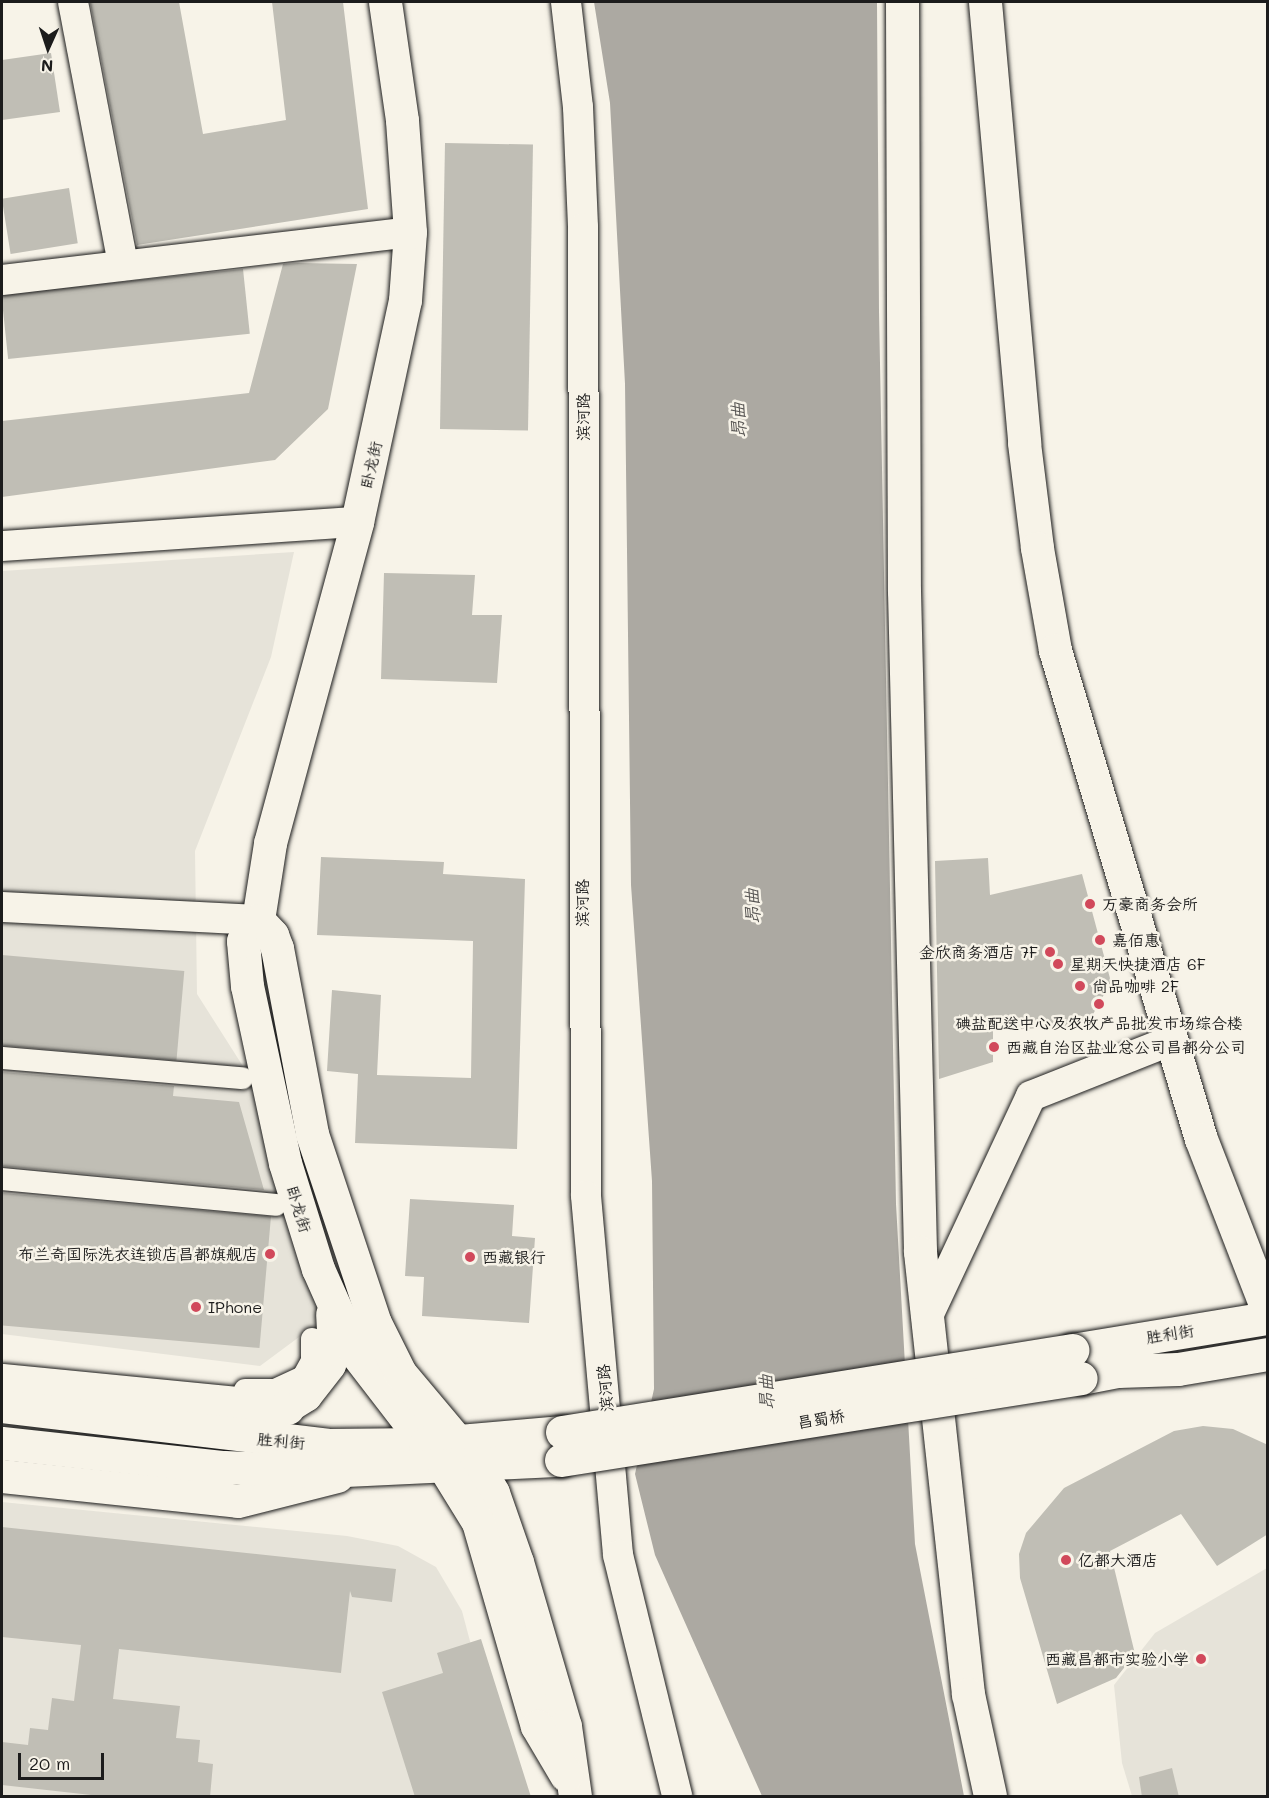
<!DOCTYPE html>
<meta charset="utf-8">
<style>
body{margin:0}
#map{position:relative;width:1269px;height:1798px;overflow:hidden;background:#f7f3e8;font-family:Mali,"LXGW WenKai TC",sans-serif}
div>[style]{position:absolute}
.built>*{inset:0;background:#e6e3d9}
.water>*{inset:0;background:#aca9a2}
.building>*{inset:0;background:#c0beb5;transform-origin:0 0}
.roads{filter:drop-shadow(0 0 2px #1c1c1c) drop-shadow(0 0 2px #1c1c1c)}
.pedestrian>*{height:22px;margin:-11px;padding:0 11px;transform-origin:11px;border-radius:11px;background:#f7f3e8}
.minor>*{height:30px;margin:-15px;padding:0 15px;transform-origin:15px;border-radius:15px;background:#f7f3e8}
.tertiary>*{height:33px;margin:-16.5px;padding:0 16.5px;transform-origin:16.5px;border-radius:16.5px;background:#f7f3e8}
.secondary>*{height:33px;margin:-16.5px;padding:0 16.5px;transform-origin:16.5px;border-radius:16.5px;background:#f7f3e8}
.primary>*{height:33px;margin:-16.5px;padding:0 16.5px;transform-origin:16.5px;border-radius:16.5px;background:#f7f3e8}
.bridges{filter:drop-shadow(0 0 2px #1c1c1c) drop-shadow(0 0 2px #1c1c1c)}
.primary-bridge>*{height:33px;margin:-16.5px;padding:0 16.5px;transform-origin:16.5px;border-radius:16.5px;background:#f7f3e8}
.dots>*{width:16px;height:16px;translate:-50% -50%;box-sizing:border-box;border:3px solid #f7f3e8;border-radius:50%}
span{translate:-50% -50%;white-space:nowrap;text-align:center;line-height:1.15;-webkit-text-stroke:5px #f7f3e8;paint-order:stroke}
.street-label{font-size:16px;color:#1c1c1c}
.poi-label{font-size:16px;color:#1c1c1c}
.left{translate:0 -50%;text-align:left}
.right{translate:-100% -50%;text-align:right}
.water-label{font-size:18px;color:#565452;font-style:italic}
.frame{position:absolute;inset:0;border:3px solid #1c1c1c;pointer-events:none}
.north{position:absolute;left:18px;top:18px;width:60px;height:60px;-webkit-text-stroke:4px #f7f3e8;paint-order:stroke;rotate:183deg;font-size:16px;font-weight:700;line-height:24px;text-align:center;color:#1c1c1c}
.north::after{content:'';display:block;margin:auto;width:21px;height:27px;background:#1c1c1c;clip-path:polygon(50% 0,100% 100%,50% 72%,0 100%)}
.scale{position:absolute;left:18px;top:1753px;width:86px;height:27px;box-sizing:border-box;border:3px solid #1c1c1c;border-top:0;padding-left:8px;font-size:18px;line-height:21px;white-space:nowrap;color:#1c1c1c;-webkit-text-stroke:4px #f7f3e8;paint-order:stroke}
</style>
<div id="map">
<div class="built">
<div style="clip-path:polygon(294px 552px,271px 657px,195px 851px,197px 994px,246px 1071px,322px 1320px,260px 1366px,2px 1334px,2px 571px)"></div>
<div style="clip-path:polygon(2px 1502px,347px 1536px,398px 1546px,436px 1567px,462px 1611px,511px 1796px,2px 1796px)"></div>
<div style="clip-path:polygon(1267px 1568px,1267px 1796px,1132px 1796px,1122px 1763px,1114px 1685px,1155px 1633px)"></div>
</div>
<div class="water">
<div style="clip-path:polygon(594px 2px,877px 2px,879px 311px,896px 1204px,915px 1544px,964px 1796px,762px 1796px,655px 1555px,635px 1474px,654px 1389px,652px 1181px,631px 885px,625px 384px,610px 103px)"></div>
</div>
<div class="building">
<div style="clip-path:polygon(90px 2px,179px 2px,203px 134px,286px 120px,272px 2px,343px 2px,368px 209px,137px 245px)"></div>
<div style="clip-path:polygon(51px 53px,60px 112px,2px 120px,2px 60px)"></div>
<div style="left:445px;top:143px;width:88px;height:286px;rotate:1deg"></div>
<div style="left:69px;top:188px;width:56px;height:68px;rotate:81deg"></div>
<div style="clip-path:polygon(298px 263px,357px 264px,328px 409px,275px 460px,2px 497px,2px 421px,249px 393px,283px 264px)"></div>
<div style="left:243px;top:269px;width:65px;height:243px;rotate:84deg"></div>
<div style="clip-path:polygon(384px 573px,475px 575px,472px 615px,502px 615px,497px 683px,381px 679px)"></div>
<div style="clip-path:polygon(321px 857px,444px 862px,443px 874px,525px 879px,517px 1149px,355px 1143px,358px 1074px,327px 1071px,332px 990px,381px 995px,377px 1075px,471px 1078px,473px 941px,317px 935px)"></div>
<div style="clip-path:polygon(988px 858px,990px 895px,1082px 874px,1111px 982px,1087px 1025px,993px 1031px,993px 1062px,939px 1079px,935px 861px)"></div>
<div style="left:2px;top:955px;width:183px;height:90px;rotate:5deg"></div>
<div style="clip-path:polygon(2px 1072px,174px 1086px,173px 1096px,239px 1102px,264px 1190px,2px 1166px)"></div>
<div style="left:2px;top:1193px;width:270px;height:132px;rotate:5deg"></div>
<div style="clip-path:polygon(410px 1199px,514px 1205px,512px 1236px,535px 1238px,529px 1323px,422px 1316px,424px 1277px,405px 1276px)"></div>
<div style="clip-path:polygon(1203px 1426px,1233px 1429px,1268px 1445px,1268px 1534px,1217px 1566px,1181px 1514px,1110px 1551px,1135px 1654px,1116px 1678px,1057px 1704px,1020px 1578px,1019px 1554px,1026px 1533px,1064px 1488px,1174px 1431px)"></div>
<div style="clip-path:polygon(2px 1527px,396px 1569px,392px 1602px,352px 1597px,350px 1591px,341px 1673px,119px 1649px,113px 1699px,180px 1706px,176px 1738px,200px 1740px,198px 1762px,213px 1764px,210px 1797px,109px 1797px,2px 1785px,2px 1742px,28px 1745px,30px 1728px,48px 1730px,52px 1698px,74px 1701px,81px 1645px,2px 1637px)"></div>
<div style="clip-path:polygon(481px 1639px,531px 1797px,415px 1797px,382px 1692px,443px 1673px,437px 1653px)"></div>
<div style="clip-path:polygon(1172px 1768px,1179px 1797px,1142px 1797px,1139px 1777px)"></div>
</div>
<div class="roads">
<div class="pedestrian">
<div style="left:2px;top:1058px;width:241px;rotate:4.8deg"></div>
<div style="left:2px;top:1179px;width:275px;rotate:5.4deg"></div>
<div style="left:245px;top:1390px;width:30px"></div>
<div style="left:275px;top:1390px;width:31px;rotate:-25deg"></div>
<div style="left:303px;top:1377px;width:18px;rotate:-61deg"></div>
<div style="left:312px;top:1361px;width:22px;rotate:-90deg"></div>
</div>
<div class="minor">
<div style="left:73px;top:2px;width:268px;rotate:79.2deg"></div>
<div style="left:566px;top:2px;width:106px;rotate:83.5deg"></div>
<div style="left:578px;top:107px;width:121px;rotate:87.6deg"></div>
<div style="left:583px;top:228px;width:968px;rotate:89.82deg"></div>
<div style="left:586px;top:1196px;width:360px;rotate:84.9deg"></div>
<div style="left:618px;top:1555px;width:248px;rotate:76.2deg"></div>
<div style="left:2px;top:280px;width:411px;rotate:-6.7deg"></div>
<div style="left:2px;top:546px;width:356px;rotate:-3.9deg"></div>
<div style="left:2px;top:907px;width:256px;rotate:2.9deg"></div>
<div style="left:927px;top:1318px;width:245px;rotate:-64.9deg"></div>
<div style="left:1031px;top:1096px;width:149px;rotate:-21.6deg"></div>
</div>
<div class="tertiary">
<div style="left:902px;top:2px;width:589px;rotate:89.81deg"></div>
<div style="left:904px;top:591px;width:661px;rotate:88.61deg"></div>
<div style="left:920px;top:1252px;width:445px;rotate:83.8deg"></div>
<div style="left:968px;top:1694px;width:104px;rotate:77.8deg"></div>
<div style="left:258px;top:920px;width:78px;rotate:-81.1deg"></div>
<div style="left:270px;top:843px;width:333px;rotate:-74.8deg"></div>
<div style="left:357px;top:522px;width:227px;rotate:-77.8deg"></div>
<div style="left:405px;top:300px;width:68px;rotate:-85.8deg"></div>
<div style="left:410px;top:232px;width:112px;rotate:-94.1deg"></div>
<div style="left:402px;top:120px;width:119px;rotate:-98.2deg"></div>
</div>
<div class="secondary">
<div style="left:2px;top:1380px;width:287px;rotate:5.6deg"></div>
<div style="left:268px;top:1418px;width:44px;rotate:-31.9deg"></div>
<div style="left:305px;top:1395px;width:39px;rotate:-52deg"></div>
<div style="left:329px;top:1364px;width:16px;rotate:-72deg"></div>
<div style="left:334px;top:1349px;width:35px;rotate:-93deg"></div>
<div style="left:439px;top:1461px;width:138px;rotate:-127.6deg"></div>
<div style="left:355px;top:1352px;width:91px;rotate:-114deg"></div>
<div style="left:318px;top:1269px;width:111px;rotate:-107.3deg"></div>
<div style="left:285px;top:1163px;width:181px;rotate:-102.1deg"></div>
<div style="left:247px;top:986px;width:45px;rotate:-95.1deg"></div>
<div style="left:243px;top:941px;width:26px;rotate:-54deg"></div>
<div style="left:258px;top:920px;width:21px;rotate:47deg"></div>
<div style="left:272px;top:935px;width:14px;rotate:69deg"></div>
<div style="left:277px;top:948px;width:189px;rotate:79.3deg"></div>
<div style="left:312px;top:1134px;width:199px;rotate:71.6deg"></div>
<div style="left:375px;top:1323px;width:56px;rotate:63.4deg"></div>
<div style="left:400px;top:1373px;width:114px;rotate:50deg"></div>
<div style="left:2px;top:1476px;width:237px;rotate:6deg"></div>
<div style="left:238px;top:1501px;width:102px;rotate:-14.2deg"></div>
</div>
<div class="primary">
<div style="left:985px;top:2px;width:443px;rotate:84.9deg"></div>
<div style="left:1024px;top:443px;width:106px;rotate:82.9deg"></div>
<div style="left:1037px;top:548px;width:104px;rotate:80deg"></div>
<div style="left:1055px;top:650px;width:510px;rotate:73.38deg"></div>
<div style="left:1201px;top:1139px;width:186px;rotate:68.8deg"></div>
<div style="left:1072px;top:1350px;width:199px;rotate:-9.3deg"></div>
<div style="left:1081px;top:1378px;width:38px;rotate:-11deg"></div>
<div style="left:1118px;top:1371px;width:60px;rotate:-1.9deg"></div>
<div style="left:1178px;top:1369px;width:91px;rotate:-9.5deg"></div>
<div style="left:2px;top:1406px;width:327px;rotate:6.8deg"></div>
<div style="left:327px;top:1445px;width:98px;rotate:-0.6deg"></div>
<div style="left:425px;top:1444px;width:138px;rotate:-5deg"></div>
<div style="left:2px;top:1443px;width:223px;rotate:6.2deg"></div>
<div style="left:224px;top:1467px;width:100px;rotate:2.3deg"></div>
<div style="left:324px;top:1471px;width:237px;rotate:-2.7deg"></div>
<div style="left:477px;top:1466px;width:31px;rotate:59deg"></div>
<div style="left:493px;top:1493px;width:73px;rotate:70.8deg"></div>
<div style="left:517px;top:1562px;width:171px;rotate:73.7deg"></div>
<div style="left:565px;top:1726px;width:71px;rotate:81.9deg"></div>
<div style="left:444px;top:1467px;width:65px;rotate:58.3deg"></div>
<div style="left:478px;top:1522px;width:212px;rotate:73.9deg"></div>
<div style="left:537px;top:1726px;width:57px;rotate:59.4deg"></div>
</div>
</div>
<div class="bridges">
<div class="primary-bridge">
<div style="left:562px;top:1432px;width:517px;rotate:-9.13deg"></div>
<div style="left:561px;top:1460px;width:526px;rotate:-8.96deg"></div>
</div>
</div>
<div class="dots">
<div style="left:1090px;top:904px;background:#d1495b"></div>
<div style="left:1100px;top:940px;background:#d1495b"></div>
<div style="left:1050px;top:952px;background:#d1495b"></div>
<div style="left:1058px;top:964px;background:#d1495b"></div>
<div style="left:1080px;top:986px;background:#d1495b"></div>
<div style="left:1099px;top:1004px;background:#d1495b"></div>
<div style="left:994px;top:1047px;background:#d1495b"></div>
<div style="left:270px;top:1254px;background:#d1495b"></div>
<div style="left:470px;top:1257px;background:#d1495b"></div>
<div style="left:196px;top:1307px;background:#d1495b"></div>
<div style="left:1066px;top:1560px;background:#d1495b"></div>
<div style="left:1201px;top:1659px;background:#d1495b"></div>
</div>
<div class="street-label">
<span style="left:583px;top:417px;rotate:-90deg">滨河路</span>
<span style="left:371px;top:465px;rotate:-77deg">卧龙街</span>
<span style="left:582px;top:903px;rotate:-90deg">滨河路</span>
<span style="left:299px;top:1209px;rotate:73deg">卧龙街</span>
<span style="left:1170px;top:1334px;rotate:-9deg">胜利街</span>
<span style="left:605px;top:1388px;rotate:-95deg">滨河路</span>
<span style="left:821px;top:1419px;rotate:-9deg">昌蜀桥</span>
<span style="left:281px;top:1441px;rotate:5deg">胜利街</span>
</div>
<div class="poi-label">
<span class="left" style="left:1102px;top:904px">万豪商务会所</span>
<span class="left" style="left:1112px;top:940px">嘉佰惠</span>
<span class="right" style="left:1038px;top:952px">金欣商务酒店 7F</span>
<span class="left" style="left:1070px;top:964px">星期天快捷酒店 6F</span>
<span class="left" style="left:1092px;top:986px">尚品咖啡 2F</span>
<span style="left:1099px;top:1023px">碘盐配送中心及农牧产品批发市场综合楼</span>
<span class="left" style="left:1006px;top:1047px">西藏自治区盐业总公司昌都分公司</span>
<span class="right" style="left:258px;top:1254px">布兰奇国际洗衣连锁店昌都旗舰店</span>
<span class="left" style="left:482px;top:1257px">西藏银行</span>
<span class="left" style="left:208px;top:1307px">IPhone</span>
<span class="left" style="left:1078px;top:1560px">亿都大酒店</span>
<span class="right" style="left:1189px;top:1659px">西藏昌都市实验小学</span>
</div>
<div class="water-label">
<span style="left:738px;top:420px;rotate:-92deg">昂曲</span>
<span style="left:752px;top:906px;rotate:-92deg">昂曲</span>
<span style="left:766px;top:1392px;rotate:-92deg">昂曲</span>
</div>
<div class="frame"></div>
<div class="north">N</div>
<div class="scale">20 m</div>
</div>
